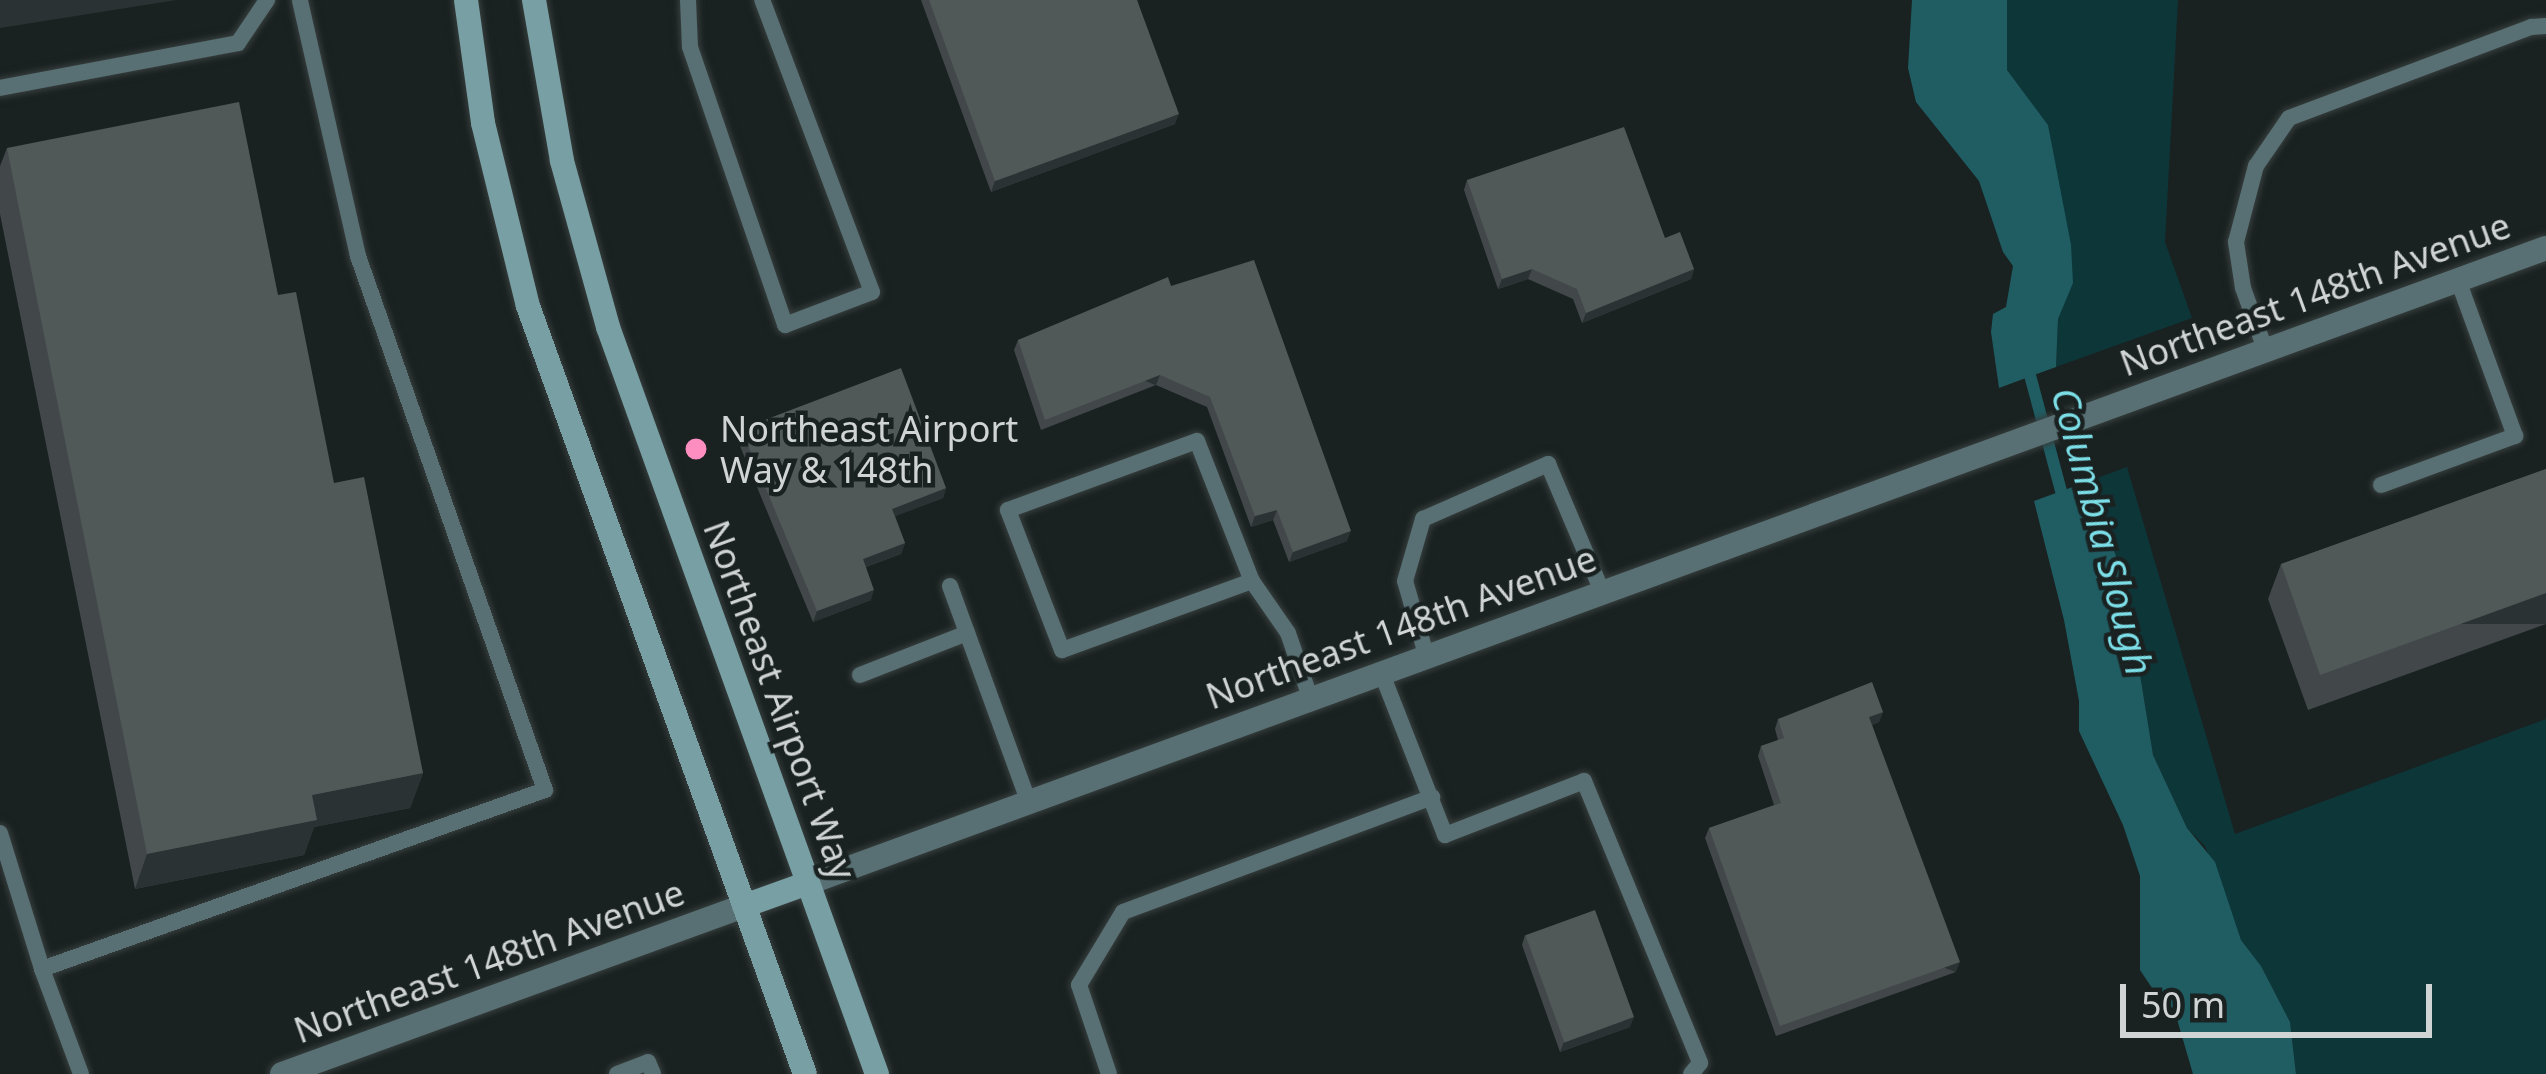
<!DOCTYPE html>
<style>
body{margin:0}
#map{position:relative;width:2546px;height:1074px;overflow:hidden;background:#1a2121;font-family:"Noto Sans",sans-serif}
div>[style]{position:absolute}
.green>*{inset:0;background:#0d3639}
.water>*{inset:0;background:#1f5d63}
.stream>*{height:12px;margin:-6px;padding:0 6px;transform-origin:6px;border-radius:6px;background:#1f5d63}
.roads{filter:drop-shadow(0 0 3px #373e3e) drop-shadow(0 0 3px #373e3e)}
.service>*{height:16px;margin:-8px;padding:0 8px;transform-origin:8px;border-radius:8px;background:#587073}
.tertiary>*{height:24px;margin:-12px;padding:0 12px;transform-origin:12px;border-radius:12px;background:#587073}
.secondary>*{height:24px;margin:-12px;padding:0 12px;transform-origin:12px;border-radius:12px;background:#789fa3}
.wall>*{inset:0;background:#42484a}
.shaded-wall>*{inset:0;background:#2b3233;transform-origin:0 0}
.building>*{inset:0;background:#515858;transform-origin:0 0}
.dots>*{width:33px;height:33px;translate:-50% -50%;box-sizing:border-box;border:6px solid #1a2121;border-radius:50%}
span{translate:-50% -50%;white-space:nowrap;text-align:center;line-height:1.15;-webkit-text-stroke:9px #1a2121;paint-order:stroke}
.street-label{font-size:36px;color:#d0d4d5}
.poi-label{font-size:36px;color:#d0d4d5}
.left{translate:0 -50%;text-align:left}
.water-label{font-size:39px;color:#7cdee7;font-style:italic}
.scale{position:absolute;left:2120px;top:984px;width:312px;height:54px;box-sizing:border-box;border:6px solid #d0d4d5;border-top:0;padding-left:15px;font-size:36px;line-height:42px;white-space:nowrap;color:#d0d4d5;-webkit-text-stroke:9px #1a2121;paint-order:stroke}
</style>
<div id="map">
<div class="green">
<div style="clip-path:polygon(2007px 0,2178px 0,2165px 242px,2192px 318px,2056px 367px,2058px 319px,2072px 283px,2048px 125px,2007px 70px)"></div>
<div style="clip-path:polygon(2127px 467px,2235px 834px,2546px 719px,2546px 1074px,2296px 1074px,2290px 1022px,2261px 966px,2241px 940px,2205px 846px,2187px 828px,2153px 755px,2125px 581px,2089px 481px)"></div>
</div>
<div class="water">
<div style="clip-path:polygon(1912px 0,2007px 0,2007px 70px,2048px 125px,2071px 245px,2073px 283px,2058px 319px,2056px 367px,1999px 388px,1991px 332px,1993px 314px,2006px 307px,2013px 266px,2003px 252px,1979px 181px,1916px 102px,1908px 68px)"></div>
<div style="clip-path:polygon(2089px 481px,2125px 581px,2153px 755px,2187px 828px,2215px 862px,2241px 940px,2261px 966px,2290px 1022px,2296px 1074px,2193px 1074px,2174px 1009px,2158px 997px,2140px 970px,2140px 876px,2123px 825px,2079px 731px,2079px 701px,2064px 620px,2034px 501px)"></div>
</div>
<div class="stream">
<div style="left:2027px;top:364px;width:147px;rotate:75deg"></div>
</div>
<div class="roads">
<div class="service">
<div style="left:688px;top:0;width:47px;rotate:87.6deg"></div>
<div style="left:690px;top:47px;width:294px;rotate:71.1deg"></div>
<div style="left:785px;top:325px;width:93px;rotate:-20.8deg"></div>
<div style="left:872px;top:292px;width:312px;rotate:-110.6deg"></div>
<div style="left:0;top:88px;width:242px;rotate:-10.7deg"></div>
<div style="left:238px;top:43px;width:52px;rotate:-56deg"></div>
<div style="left:2265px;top:349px;width:65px;rotate:-109.8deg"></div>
<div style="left:2243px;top:288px;width:47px;rotate:-98.7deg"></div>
<div style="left:2236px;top:242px;width:79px;rotate:-75.3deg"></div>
<div style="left:2256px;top:166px;width:58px;rotate:-55.5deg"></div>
<div style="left:2289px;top:118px;width:259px;rotate:-20.6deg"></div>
<div style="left:2531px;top:27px;width:15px;rotate:-4deg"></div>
<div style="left:2381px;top:485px;width:143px;rotate:-20.1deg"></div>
<div style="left:2515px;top:436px;width:166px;rotate:-110.1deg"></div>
<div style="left:1252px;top:581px;width:202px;rotate:160deg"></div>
<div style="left:1062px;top:650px;width:150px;rotate:-111.1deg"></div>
<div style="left:1008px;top:510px;width:201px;rotate:-20.1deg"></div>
<div style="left:1197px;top:441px;width:150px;rotate:68.6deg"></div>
<div style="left:1252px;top:581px;width:63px;rotate:55.3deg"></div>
<div style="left:1288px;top:633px;width:71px;rotate:71.1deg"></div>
<div style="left:950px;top:586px;width:231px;rotate:70deg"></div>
<div style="left:1427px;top:658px;width:80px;rotate:-105.9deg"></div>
<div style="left:1405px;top:581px;width:65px;rotate:-73.8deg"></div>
<div style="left:1423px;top:519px;width:137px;rotate:-23.7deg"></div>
<div style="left:1548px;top:464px;width:138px;rotate:67deg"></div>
<div style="left:1382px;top:674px;width:173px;rotate:68.6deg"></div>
<div style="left:1445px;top:835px;width:149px;rotate:-21.2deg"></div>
<div style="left:1584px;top:781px;width:305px;rotate:67.6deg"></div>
<div style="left:1700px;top:1063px;width:14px;rotate:129deg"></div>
<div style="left:860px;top:675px;width:115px;rotate:-21.4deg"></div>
<div style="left:0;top:833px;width:142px;rotate:72.8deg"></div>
<div style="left:81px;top:1074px;width:112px;rotate:-110.4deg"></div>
<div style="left:42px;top:969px;width:534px;rotate:-19.59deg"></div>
<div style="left:545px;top:790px;width:566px;rotate:-109.3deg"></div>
<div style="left:358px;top:256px;width:262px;rotate:-102.8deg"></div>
<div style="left:617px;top:1074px;width:33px;rotate:-21deg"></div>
<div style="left:648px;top:1062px;width:13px;rotate:67deg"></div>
<div style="left:1109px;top:1074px;width:94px;rotate:-108.6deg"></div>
<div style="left:1079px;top:985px;width:85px;rotate:-58.9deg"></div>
<div style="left:1123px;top:912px;width:330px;rotate:-20.4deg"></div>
</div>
<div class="tertiary">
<div style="left:808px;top:883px;width:1850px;rotate:-20.07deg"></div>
<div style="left:282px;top:1074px;width:492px;rotate:-20deg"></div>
</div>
<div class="secondary">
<div style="left:466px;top:0;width:124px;rotate:82.1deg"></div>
<div style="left:483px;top:123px;width:188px;rotate:76.2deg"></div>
<div style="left:528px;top:306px;width:816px;rotate:70.17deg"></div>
<div style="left:534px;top:0;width:163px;rotate:80.1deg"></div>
<div style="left:562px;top:161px;width:172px;rotate:74.5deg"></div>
<div style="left:608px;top:327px;width:794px;rotate:70.2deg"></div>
<div style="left:744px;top:906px;width:68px;rotate:-19.8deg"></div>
</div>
</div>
<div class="wall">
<div style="clip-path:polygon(921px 0,1137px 0,1175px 124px,991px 192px)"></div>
<div style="clip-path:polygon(7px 148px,334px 483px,423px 773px,410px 808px,314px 827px,304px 855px,135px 889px,0 214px,0 166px)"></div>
<div style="clip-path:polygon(1467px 180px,1665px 238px,1694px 269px,1691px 279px,1582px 323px,1573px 299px,1528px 279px,1498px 289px,1464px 190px)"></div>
<div style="clip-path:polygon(1171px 286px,1347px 541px,1289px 562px,1273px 520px,1251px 527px,1207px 407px,1156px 385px,1041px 430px,1014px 350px,1018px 340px)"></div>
<div style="clip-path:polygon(741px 429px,946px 488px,943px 498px,895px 516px,905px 543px,901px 554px,866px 567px,871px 600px,813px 622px,737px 439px)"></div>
<div style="clip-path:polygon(2546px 469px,2546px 624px,2308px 710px,2268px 599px,2281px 564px)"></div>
<div style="clip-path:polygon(1883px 712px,1879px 722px,1872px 725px,1956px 972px,1776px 1036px,1705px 838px,1709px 828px,1774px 805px,1758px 756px,1761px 746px,1778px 740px,1775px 729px,1778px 719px)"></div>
<div style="clip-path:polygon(1525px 935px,1630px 1027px,1560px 1052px,1522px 945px)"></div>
</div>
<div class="shaded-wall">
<div style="clip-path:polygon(0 0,176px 0,0 28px)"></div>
<div style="clip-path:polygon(1179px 114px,1175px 124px,991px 192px,995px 181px)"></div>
<div style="clip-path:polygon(1532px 269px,1528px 279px,1498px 289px,1502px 279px)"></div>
<div style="clip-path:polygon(1694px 269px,1691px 279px,1582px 323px,1586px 313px)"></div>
<div style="left:1160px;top:375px;width:11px;height:123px;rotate:112deg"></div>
<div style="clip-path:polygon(946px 488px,943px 498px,888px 519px,892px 509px)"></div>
<div style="clip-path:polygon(1277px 510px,1273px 520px,1251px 527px,1255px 516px)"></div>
<div style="clip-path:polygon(1351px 531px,1347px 541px,1289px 562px,1293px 552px)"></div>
<div style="clip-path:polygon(905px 543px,901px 554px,860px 569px,863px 559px)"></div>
<div style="clip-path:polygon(874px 590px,871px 600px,813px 622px,817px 611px)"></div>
<div style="left:2546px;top:593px;width:31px;height:240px;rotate:90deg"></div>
<div style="clip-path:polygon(1883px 712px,1879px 722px,1866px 727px,1869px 717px)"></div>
<div style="clip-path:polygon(423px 773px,410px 808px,314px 827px,304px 855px,135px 889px,147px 854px,312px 795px)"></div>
<div style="left:1960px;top:962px;width:11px;height:191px;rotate:112deg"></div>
<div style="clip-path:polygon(1634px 1017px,1630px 1027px,1560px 1052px,1564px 1042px)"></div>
</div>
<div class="building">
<div style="clip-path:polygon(929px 0,1137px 0,1179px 114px,995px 181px)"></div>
<div style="clip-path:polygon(239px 102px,278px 295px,296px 292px,334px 483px,364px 477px,423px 773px,312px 795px,317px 820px,147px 854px,7px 148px)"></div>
<div style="clip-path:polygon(1624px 127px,1665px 238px,1680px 232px,1694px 269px,1586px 313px,1577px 289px,1532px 269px,1502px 279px,1467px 180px)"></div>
<div style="clip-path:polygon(1254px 260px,1351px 531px,1293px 552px,1277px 510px,1255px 516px,1210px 397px,1160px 375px,1045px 420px,1018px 340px,1168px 277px,1171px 286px)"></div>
<div style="clip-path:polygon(901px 368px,946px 488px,892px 509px,905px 543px,863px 559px,874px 590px,817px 611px,741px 429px)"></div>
<div style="clip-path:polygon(2546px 469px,2546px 593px,2320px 675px,2281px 564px)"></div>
<div style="clip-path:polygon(1872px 682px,1883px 712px,1869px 717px,1960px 962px,1780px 1026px,1709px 828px,1781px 803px,1761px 746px,1784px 738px,1778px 719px)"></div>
<div style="left:1595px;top:910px;width:114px;height:74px;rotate:70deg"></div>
</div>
<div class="dots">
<div style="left:696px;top:449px;background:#fd8ebf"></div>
</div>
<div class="street-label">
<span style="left:2315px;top:294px;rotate:-20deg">Northeast 148th Avenue</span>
<span style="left:1401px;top:627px;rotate:-20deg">Northeast 148th Avenue</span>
<span style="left:780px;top:700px;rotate:70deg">Northeast Airport Way</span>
<span style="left:489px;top:961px;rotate:-20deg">Northeast 148th Avenue</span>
</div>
<div class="poi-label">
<span class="left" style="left:720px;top:449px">Northeast Airport<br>Way &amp; 148th</span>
</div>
<div class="water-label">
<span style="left:2103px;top:531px;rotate:75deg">Columbia Slough</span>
</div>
<div class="scale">50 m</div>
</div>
